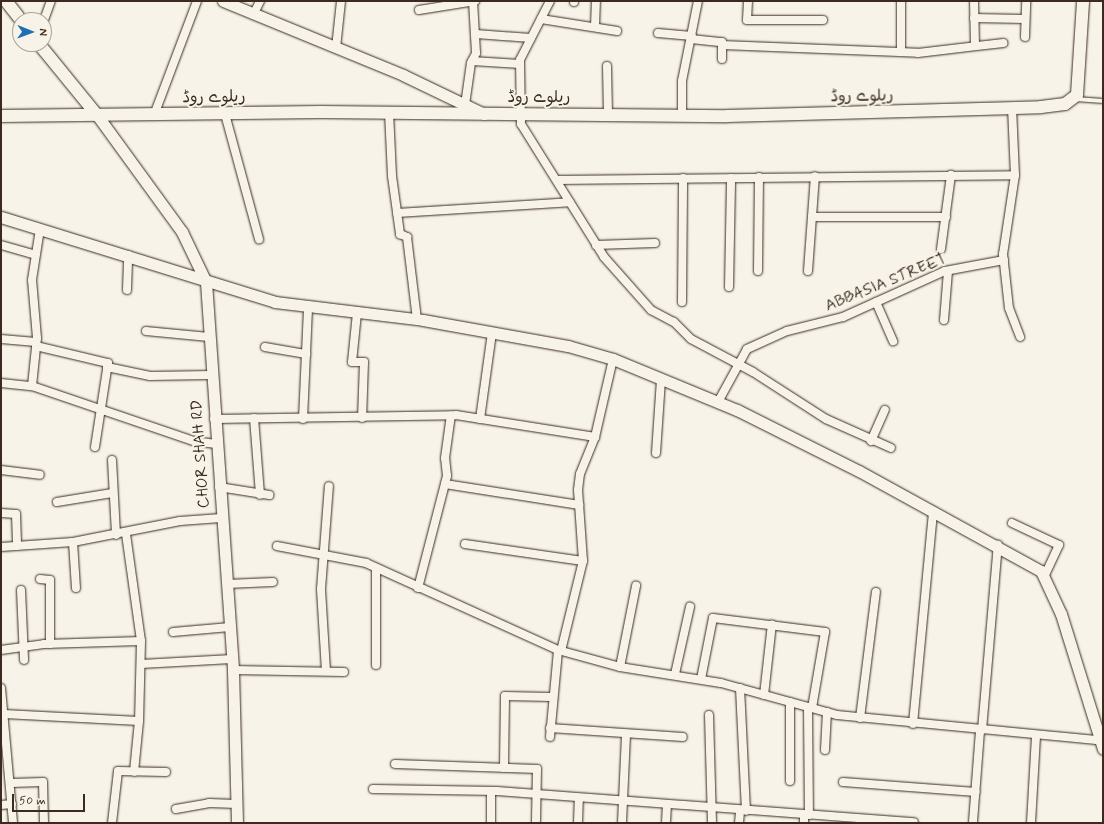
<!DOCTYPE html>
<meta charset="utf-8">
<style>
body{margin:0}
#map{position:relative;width:1104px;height:824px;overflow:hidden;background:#f7f3e8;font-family:Mynerve,"Playpen Sans Arabic",sans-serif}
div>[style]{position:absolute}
.roads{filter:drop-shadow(0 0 1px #3b2a1e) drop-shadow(0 0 1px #3b2a1e)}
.service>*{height:4px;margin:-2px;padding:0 2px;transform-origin:2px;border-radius:2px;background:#f7f3e8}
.minor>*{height:8px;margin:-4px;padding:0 4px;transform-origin:4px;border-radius:4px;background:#f7f3e8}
.tertiary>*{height:11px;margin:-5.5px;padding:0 5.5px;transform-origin:5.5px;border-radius:5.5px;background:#f7f3e8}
.secondary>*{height:12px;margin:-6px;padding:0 6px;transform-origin:6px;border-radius:6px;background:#f7f3e8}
span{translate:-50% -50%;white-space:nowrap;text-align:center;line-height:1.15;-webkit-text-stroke:4px #f7f3e8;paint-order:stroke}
.street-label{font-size:16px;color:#3b2a1e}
.frame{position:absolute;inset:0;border:2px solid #3b2a1e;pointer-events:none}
.north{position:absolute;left:12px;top:12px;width:40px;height:40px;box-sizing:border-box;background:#f7f3e8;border:1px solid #aca397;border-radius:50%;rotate:91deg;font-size:11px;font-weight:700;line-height:16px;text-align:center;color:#3b2a1e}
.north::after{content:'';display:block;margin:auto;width:14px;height:18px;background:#1f6fb2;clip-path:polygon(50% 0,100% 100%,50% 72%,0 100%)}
.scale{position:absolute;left:12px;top:794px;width:73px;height:18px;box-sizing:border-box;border:2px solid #3b2a1e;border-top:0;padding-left:5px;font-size:12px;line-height:14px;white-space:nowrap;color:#3b2a1e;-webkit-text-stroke:3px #f7f3e8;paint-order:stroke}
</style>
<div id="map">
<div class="roads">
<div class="service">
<div style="left:1075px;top:99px;width:28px;rotate:4deg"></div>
</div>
<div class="minor">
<div style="left:550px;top:1px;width:66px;rotate:117deg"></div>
<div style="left:520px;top:60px;width:64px;rotate:89.1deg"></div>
<div style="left:521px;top:124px;width:157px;rotate:58deg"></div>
<div style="left:604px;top:257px;width:71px;rotate:48.4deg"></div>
<div style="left:651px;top:310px;width:26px;rotate:28deg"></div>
<div style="left:674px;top:322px;width:24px;rotate:45deg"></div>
<div style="left:691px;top:339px;width:70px;rotate:28deg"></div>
<div style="left:753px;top:372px;width:87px;rotate:32.8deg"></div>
<div style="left:826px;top:419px;width:71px;rotate:24deg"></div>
<div style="left:748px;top:1px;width:19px;rotate:93deg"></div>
<div style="left:747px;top:20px;width:76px"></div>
<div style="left:901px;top:1px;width:51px;rotate:90deg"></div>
<div style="left:974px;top:1px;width:43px;rotate:88.7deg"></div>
<div style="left:574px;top:2px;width:1px;rotate:-90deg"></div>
<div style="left:419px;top:10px;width:57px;rotate:-9.1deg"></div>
<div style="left:253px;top:15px;width:16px;rotate:-63deg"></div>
<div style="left:974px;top:18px;width:51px;rotate:1.1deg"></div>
<div style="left:541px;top:19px;width:77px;rotate:9deg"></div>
<div style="left:44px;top:20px;width:20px;rotate:-70deg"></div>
<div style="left:595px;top:27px;width:26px;rotate:-88deg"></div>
<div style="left:658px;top:33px;width:34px;rotate:5deg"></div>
<div style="left:476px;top:34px;width:55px;rotate:4.2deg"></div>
<div style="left:1025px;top:37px;width:36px;rotate:-88deg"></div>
<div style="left:691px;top:39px;width:31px;rotate:6deg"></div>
<div style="left:722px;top:42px;width:17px;rotate:90deg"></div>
<div style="left:722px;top:45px;width:196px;rotate:2.3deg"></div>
<div style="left:918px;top:53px;width:86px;rotate:-6.7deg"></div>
<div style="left:336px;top:48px;width:47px;rotate:-83.9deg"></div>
<div style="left:472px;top:61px;width:48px;rotate:3.6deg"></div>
<div style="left:607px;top:66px;width:49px;rotate:88.8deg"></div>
<div style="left:465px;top:105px;width:42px;rotate:-81.9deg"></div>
<div style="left:471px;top:63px;width:11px;rotate:-63deg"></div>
<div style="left:476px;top:53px;width:52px;rotate:-93.3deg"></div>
<div style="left:1012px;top:107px;width:68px;rotate:87.5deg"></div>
<div style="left:1015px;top:175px;width:80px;rotate:98.6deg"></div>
<div style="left:1003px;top:254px;width:54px;rotate:83.7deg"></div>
<div style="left:1009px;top:308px;width:31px;rotate:69deg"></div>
<div style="left:389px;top:112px;width:64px;rotate:87.3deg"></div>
<div style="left:392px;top:176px;width:59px;rotate:82.1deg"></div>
<div style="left:400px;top:234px;width:8px;rotate:23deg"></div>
<div style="left:407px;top:237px;width:84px;rotate:83.1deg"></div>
<div style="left:225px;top:114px;width:130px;rotate:74.8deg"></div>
<div style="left:154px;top:115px;width:122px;rotate:-69.3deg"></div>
<div style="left:682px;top:115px;width:34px;rotate:-90deg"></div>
<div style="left:682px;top:81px;width:82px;rotate:-78.7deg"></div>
<div style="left:559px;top:180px;width:456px;rotate:-0.6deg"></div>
<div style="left:397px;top:213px;width:173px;rotate:-3.6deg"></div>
<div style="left:812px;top:217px;width:134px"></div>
<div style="left:1px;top:245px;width:36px;rotate:16deg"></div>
<div style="left:596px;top:245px;width:59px;rotate:-1.9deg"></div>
<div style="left:941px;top:249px;width:75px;rotate:-82.3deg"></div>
<div style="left:758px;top:271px;width:94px;rotate:-89.4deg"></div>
<div style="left:808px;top:271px;width:95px;rotate:-85.8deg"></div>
<div style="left:729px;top:287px;width:109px;rotate:-88.9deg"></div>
<div style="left:127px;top:290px;width:35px;rotate:-88deg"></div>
<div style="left:682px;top:302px;width:124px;rotate:-89.5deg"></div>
<div style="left:876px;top:302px;width:43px;rotate:66.4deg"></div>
<div style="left:357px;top:313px;width:49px;rotate:95.8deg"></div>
<div style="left:352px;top:362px;width:12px"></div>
<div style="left:364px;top:362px;width:56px;rotate:92deg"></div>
<div style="left:944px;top:320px;width:49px;rotate:-85.3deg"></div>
<div style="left:146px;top:331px;width:63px;rotate:5.4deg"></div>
<div style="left:1px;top:339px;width:35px;rotate:5deg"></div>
<div style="left:36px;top:346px;width:74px;rotate:13.3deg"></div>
<div style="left:108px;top:363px;width:85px;rotate:98.8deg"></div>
<div style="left:265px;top:347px;width:42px;rotate:9.7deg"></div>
<div style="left:107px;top:367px;width:44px;rotate:11.8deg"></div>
<div style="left:150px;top:376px;width:60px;rotate:-1deg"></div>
<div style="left:1px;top:383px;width:31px;rotate:6deg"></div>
<div style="left:32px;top:386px;width:171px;rotate:18.8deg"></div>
<div style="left:194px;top:441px;width:22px;rotate:8deg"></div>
<div style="left:32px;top:386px;width:48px;rotate:-84.1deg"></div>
<div style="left:37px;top:338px;width:58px;rotate:-94.9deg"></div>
<div style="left:32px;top:280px;width:52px;rotate:-81.1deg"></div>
<div style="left:718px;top:402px;width:60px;rotate:-61.3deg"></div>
<div style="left:747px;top:349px;width:44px;rotate:-24.2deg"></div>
<div style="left:787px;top:331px;width:58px;rotate:-14deg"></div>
<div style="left:843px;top:317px;width:112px;rotate:-24.3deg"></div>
<div style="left:945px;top:271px;width:60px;rotate:-10.6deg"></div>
<div style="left:254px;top:418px;width:77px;rotate:85.5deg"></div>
<div style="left:214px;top:419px;width:242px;rotate:-0.9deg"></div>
<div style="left:456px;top:415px;width:141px;rotate:9deg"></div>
<div style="left:303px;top:419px;width:112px;rotate:-87.4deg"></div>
<div style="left:480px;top:419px;width:88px;rotate:-82.1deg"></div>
<div style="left:871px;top:441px;width:34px;rotate:-66deg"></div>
<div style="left:656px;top:453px;width:74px;rotate:-86.1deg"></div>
<div style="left:112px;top:460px;width:75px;rotate:86.9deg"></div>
<div style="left:1px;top:470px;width:39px;rotate:7deg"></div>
<div style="left:445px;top:484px;width:136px;rotate:8.9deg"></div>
<div style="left:219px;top:487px;width:51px;rotate:9.1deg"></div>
<div style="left:57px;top:502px;width:56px;rotate:-9.3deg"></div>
<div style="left:1px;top:513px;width:15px;rotate:4deg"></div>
<div style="left:16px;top:514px;width:32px;rotate:88deg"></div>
<div style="left:1012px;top:523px;width:52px;rotate:25.1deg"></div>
<div style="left:1059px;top:545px;width:33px;rotate:115deg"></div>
<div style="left:126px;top:534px;width:108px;rotate:82deg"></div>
<div style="left:141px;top:641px;width:80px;rotate:91.4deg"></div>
<div style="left:139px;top:721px;width:51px;rotate:95.6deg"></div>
<div style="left:73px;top:542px;width:46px;rotate:86.3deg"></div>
<div style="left:465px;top:544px;width:119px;rotate:8.2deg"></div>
<div style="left:277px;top:546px;width:91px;rotate:10.8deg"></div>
<div style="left:366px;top:563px;width:211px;rotate:24.4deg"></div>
<div style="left:558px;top:650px;width:64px;rotate:15.3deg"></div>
<div style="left:620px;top:667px;width:102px;rotate:9deg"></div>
<div style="left:721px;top:683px;width:120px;rotate:15.4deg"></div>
<div style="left:837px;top:715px;width:263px;rotate:5.5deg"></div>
<div style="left:1px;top:547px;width:72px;rotate:-4deg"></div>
<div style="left:73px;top:542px;width:109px;rotate:-11.1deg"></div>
<div style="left:180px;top:521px;width:41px;rotate:-4.2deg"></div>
<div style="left:40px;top:579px;width:10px;rotate:6deg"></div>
<div style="left:50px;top:580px;width:64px;rotate:90deg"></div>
<div style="left:227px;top:584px;width:46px;rotate:-2.5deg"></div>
<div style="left:418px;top:588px;width:116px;rotate:-75.5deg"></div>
<div style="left:447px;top:476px;width:18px;rotate:-96deg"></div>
<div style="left:445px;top:458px;width:43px;rotate:-82.1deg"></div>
<div style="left:21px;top:590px;width:70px;rotate:87.5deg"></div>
<div style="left:173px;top:632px;width:57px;rotate:-5deg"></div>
<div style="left:1px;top:650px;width:43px;rotate:-7.9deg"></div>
<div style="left:44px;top:644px;width:97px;rotate:-1.8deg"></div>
<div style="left:561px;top:651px;width:93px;rotate:-76.3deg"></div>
<div style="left:583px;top:561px;width:71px;rotate:-94deg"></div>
<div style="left:578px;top:490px;width:16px;rotate:-83deg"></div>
<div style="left:580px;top:474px;width:40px;rotate:-68deg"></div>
<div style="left:595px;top:437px;width:80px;rotate:-77deg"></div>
<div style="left:141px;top:664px;width:91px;rotate:-3.1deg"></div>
<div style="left:376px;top:665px;width:97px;rotate:-90deg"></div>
<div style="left:620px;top:667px;width:83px;rotate:-78.8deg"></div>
<div style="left:233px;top:670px;width:111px;rotate:1deg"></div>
<div style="left:326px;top:671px;width:82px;rotate:-93.5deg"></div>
<div style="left:321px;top:589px;width:103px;rotate:-85.6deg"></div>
<div style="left:675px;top:674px;width:69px;rotate:-77.4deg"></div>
<div style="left:701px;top:679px;width:62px;rotate:-78.9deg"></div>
<div style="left:713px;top:618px;width:113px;rotate:7.1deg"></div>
<div style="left:825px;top:632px;width:77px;rotate:99.7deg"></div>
<div style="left:1px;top:688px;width:136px;rotate:84.9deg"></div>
<div style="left:740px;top:688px;width:123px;rotate:87.2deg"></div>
<div style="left:764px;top:695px;width:71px;rotate:-83.6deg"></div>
<div style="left:790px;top:702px;width:79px;rotate:90deg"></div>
<div style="left:808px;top:707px;width:108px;rotate:89.5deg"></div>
<div style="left:4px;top:714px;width:135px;rotate:3deg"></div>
<div style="left:709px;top:715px;width:108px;rotate:88.4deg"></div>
<div style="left:860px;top:718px;width:127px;rotate:-82.8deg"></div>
<div style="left:913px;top:724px;width:214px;rotate:-84.6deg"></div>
<div style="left:550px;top:728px;width:133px;rotate:3.9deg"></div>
<div style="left:982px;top:730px;width:186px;rotate:-85.1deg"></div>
<div style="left:550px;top:737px;width:87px;rotate:-84.7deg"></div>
<div style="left:825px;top:750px;width:38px;rotate:-87deg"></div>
<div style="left:395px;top:764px;width:142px;rotate:2deg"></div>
<div style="left:537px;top:769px;width:54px;rotate:91.1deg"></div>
<div style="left:504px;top:768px;width:72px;rotate:-89.2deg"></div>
<div style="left:505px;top:696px;width:46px;rotate:1.2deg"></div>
<div style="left:843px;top:782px;width:133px;rotate:4.3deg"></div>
<div style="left:11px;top:783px;width:32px;rotate:-2deg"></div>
<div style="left:43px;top:782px;width:41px;rotate:88.6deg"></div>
<div style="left:373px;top:789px;width:124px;rotate:0.9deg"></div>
<div style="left:497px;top:791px;width:418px;rotate:4.3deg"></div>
<div style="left:491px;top:791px;width:32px;rotate:90deg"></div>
<div style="left:1px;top:805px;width:11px;rotate:-5deg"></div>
<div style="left:176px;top:809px;width:34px;rotate:-10deg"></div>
<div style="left:209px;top:803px;width:28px;rotate:2deg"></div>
<div style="left:804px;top:815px;width:8px;rotate:90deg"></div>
<div style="left:973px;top:822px;width:92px;rotate:-85.6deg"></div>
<div style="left:112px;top:823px;width:52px;rotate:-83.4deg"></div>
<div style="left:118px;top:771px;width:48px;rotate:1.2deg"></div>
<div style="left:578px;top:823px;width:25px;rotate:-88deg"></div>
<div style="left:622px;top:823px;width:88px;rotate:-87.4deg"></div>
<div style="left:666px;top:823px;width:18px;rotate:-87deg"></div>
<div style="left:739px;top:823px;width:12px;rotate:-85deg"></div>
<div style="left:1031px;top:823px;width:88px;rotate:-86.7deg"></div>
</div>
<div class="tertiary">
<div style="left:223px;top:1px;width:195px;rotate:22.3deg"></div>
<div style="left:403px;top:75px;width:90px;rotate:25.7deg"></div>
<div style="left:97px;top:115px;width:145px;rotate:54deg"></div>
<div style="left:182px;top:232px;width:55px;rotate:64.4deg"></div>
<div style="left:206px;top:282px;width:389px;rotate:86deg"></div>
<div style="left:233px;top:670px;width:153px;rotate:88.5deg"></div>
<div style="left:1px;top:217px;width:287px;rotate:17.2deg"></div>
<div style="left:275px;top:302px;width:149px;rotate:6.9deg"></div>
<div style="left:423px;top:320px;width:147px;rotate:10.2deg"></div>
<div style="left:568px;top:346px;width:47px;rotate:16.1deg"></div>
<div style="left:613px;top:359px;width:134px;rotate:22.4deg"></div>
<div style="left:737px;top:410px;width:136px;rotate:26.6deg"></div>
<div style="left:859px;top:471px;width:208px;rotate:28.8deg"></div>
<div style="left:1041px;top:571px;width:47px;rotate:65.1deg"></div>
<div style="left:1061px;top:614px;width:141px;rotate:72.7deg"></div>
</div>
<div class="secondary">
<div style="left:6px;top:1px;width:24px;rotate:52deg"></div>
<div style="left:39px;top:44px;width:92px;rotate:50.8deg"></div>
<div style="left:1px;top:116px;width:320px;rotate:-0.7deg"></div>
<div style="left:321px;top:112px;width:406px;rotate:0.6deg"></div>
<div style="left:727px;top:116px;width:314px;rotate:-1.6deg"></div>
<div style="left:1041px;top:107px;width:24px;rotate:-7deg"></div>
<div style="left:1065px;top:104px;width:15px;rotate:-37deg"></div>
<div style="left:1077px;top:95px;width:94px;rotate:-86.3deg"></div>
</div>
</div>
<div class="street-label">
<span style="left:862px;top:97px;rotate:-1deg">ریلوے روڈ</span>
<span style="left:214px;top:98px;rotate:-1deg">ریلوے روڈ</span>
<span style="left:539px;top:98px">ریلوے روڈ</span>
<span style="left:886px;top:283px;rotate:-22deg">ABBASIA STREET</span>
<span style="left:201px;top:454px;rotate:-94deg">CHOR SHAH RD</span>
</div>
<div class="frame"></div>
<div class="north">N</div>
<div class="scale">50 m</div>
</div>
